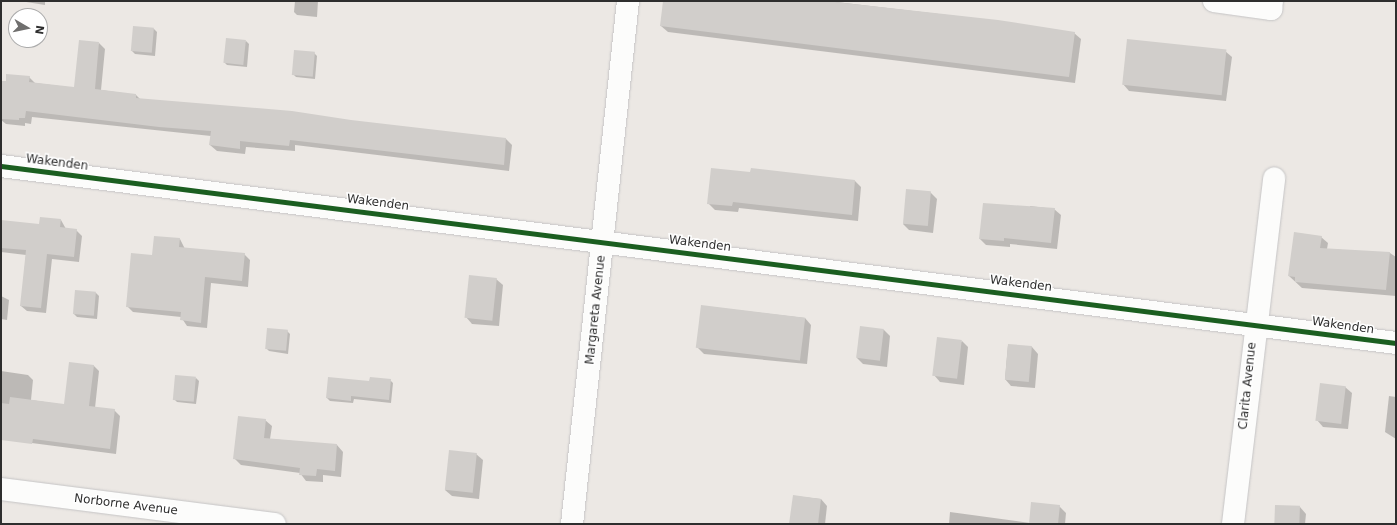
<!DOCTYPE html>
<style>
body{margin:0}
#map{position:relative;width:1397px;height:525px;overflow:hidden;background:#ece8e4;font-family:"DejaVu Sans",sans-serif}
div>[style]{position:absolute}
.shadow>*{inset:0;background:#0003}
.building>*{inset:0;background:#d1cecb;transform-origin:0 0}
.roads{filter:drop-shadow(0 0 1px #c5c4c5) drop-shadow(0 0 1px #c5c4c5)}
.minor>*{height:22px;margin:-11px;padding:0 11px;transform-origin:11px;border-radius:11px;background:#fcfcfb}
.cycleway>*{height:5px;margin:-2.5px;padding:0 2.5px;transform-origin:2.5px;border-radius:2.5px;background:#1b5e20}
span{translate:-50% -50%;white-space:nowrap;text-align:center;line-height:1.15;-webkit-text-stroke:3px #fff;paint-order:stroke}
.street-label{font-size:12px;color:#2e2e2e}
.frame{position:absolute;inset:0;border:2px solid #2e2e2e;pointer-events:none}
.north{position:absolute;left:8px;top:8px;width:40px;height:40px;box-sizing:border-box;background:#fff;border:1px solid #ababab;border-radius:50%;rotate:99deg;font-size:11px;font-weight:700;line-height:16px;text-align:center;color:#2e2e2e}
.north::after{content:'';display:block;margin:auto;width:14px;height:18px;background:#706f6e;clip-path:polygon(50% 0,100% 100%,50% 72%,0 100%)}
</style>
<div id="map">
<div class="shadow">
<div style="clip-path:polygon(20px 1px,45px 1px,45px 5px)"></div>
<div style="clip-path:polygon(295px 1px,318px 1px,317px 17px,297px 15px,294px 12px)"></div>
<div style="clip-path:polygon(664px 1px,828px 1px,998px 21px,1074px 33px,1081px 39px,1075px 83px,668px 32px,661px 26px)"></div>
<div style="clip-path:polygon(134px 27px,154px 29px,157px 32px,155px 56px,135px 54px,132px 51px)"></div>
<div style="clip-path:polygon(246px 41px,249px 44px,247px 67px,227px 65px,224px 62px)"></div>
<div style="clip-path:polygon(99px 43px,105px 49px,101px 90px,136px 95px,140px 99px,506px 139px,512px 145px,509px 171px,295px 145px,295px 151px,246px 147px,245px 154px,217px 151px,210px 145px,211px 136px,32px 117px,31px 124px,25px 123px,25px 126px,6px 124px,1px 120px,3px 82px,29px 77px,35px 83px,75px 88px)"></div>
<div style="clip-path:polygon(1225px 51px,1232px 57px,1226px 101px,1129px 91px,1123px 84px)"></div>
<div style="clip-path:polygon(314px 53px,317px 56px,315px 79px,296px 77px,293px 74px)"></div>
<div style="clip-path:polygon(855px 181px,861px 187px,858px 221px,739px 208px,738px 212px,715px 210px,708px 203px)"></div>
<div style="clip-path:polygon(930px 192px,937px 199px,933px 233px,909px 230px,903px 224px)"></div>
<div style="clip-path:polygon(1030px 206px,1054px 209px,1061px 215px,1057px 249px,1010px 244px,1010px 247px,986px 245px,980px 239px,1030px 209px)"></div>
<div style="clip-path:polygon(61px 220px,66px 229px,76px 230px,82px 236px,79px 262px,52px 259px,46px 313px,27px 311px,21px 306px,26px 255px,1px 252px,1px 221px,40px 226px)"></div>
<div style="clip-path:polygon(1321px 237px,1328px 243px,1327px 249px,1390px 253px,1396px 257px,1396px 296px,1302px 288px,1289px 276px)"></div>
<div style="clip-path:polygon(180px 239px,185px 249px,244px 254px,250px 260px,248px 287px,211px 283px,207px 328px,187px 326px,181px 317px,133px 312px,127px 306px,153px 257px)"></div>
<div style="clip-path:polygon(496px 279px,503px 285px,499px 326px,472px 324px,466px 317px)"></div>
<div style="clip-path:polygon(76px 291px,96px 293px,99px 296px,97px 319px,77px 317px,74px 314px)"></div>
<div style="clip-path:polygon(1px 296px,9px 300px,7px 320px,1px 319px)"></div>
<div style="clip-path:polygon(702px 306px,805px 318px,811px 325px,807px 364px,704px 354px,698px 348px)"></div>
<div style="clip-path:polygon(861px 327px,884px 330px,890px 336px,887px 367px,863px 364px,857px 358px)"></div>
<div style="clip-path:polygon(287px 331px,290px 334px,288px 354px,269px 351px,266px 348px)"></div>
<div style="clip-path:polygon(962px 341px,968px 347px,964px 385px,940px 382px,934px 375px)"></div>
<div style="clip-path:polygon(1008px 345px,1032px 347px,1038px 354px,1035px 388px,1011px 386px,1005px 379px)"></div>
<div style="clip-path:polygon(93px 365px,99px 371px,95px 408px,114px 410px,120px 416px,116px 454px,1px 439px,1px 371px,28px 375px,33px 380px,31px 400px,65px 405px)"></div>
<div style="clip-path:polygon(196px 378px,199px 381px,196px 404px,177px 402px,174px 399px)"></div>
<div style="clip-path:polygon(390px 380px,393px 383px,391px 403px,354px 399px,353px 403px,330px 401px,327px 398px,370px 382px)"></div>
<div style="clip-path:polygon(1345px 387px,1352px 393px,1348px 429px,1323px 427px,1317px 420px)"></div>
<div style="clip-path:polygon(1389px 396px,1396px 397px,1396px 439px,1385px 432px)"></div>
<div style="clip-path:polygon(265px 420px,272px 426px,270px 439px,337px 445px,343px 452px,341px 477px,323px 475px,323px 482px,306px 481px,300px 473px,241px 465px,234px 458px)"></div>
<div style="clip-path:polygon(476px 454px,483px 460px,479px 499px,452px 496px,445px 490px)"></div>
<div style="clip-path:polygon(794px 496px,821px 499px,827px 506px,825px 524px,790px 524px)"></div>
<div style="clip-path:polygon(1059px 506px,1066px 513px,1065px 524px,949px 524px,950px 512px,1030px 523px)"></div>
<div style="clip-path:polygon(1300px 507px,1306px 514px,1305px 524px,1275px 524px)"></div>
</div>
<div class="building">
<div style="clip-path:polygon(663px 1px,826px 1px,998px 20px,1075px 32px,1069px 77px,660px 26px)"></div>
<div style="left:133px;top:26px;width:21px;height:25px;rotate:5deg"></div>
<div style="left:226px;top:38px;width:20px;height:25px;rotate:6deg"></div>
<div style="left:1127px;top:39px;width:100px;height:46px;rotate:6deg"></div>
<div style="clip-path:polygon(79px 40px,99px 42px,95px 89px,136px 94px,136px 98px,292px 111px,351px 120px,506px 138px,504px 165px,290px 140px,289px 146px,240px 141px,240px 149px,209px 145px,211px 131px,159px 127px,26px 111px,25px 118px,19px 118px,19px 120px,1px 119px,2px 81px,6px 81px,6px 74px,30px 76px,29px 82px,74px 87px)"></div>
<div style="left:294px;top:50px;width:21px;height:25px;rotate:5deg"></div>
<div style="clip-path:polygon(711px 168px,750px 172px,751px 168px,855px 180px,852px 215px,733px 202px,732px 206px,707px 204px)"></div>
<div style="left:906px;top:189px;width:25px;height:35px;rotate:5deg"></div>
<div style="clip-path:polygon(983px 203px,1055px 208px,1051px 243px,1004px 238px,1004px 241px,979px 239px)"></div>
<div style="clip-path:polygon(40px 217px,61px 219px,60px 227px,77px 229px,74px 257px,47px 254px,41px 308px,20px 306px,26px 250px,1px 248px,1px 220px,39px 224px)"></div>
<div style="clip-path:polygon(1294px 232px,1322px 236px,1320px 248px,1390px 252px,1386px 290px,1295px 282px,1295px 277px,1288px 276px)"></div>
<div style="clip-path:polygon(154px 236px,180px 238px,179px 247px,245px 253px,242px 281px,205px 277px,201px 323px,180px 320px,181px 312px,126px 307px,131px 253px,152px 255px)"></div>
<div style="left:469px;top:275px;width:28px;height:43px;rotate:6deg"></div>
<div style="left:75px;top:290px;width:21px;height:24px;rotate:5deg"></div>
<div style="left:701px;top:305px;width:105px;height:43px;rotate:7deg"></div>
<div style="left:860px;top:326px;width:24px;height:32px;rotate:7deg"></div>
<div style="left:267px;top:328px;width:21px;height:21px;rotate:5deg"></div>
<div style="left:937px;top:337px;width:25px;height:39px;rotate:7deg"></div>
<div style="left:1008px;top:344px;width:24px;height:36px;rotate:5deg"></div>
<div style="clip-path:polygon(69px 362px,94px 365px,89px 406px,115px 409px,110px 449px,33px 439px,32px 444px,1px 440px,1px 403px,9px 404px,10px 397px,64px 404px)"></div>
<div style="left:175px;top:375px;width:21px;height:25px;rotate:5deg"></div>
<div style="clip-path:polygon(328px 377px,369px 381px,370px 377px,391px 379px,389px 400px,351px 396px,351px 401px,326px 398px)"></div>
<div style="left:1320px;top:383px;width:26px;height:38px;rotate:7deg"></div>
<div style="clip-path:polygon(238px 416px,266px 419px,264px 438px,337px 444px,335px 471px,317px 469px,316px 476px,299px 475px,300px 468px,233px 459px)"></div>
<div style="left:449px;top:450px;width:28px;height:40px;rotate:6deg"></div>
<div style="clip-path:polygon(793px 495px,821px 499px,818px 524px,789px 524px)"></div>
<div style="clip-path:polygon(1031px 502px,1060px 505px,1058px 524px,1029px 524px)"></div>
<div style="left:1275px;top:505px;width:25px;height:19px;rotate:2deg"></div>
</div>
<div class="roads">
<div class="minor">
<div style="left:1214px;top:1px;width:58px;rotate:8deg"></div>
<div style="left:1271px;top:9px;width:8px;rotate:-83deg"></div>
<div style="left:1px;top:166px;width:1406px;rotate:7.23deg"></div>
<div style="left:1px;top:489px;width:276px;rotate:7.3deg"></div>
<div style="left:572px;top:524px;width:526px;rotate:-83.89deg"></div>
<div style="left:1233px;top:524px;width:348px;rotate:-83.2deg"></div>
</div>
</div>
<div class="cycleway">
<div style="left:1px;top:166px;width:1406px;rotate:7.23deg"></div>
</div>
<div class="street-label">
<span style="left:57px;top:163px;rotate:7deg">Wakenden</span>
<span style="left:378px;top:203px;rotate:7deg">Wakenden</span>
<span style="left:700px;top:244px;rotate:7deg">Wakenden</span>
<span style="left:1021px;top:284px;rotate:7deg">Wakenden</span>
<span style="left:596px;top:310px;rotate:-84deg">Margareta Avenue</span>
<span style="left:1343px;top:326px;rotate:8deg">Wakenden</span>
<span style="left:1248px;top:386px;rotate:-84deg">Clarita Avenue</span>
<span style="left:126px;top:505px;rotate:7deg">Norborne Avenue</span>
</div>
<div class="frame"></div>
<div class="north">N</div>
</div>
